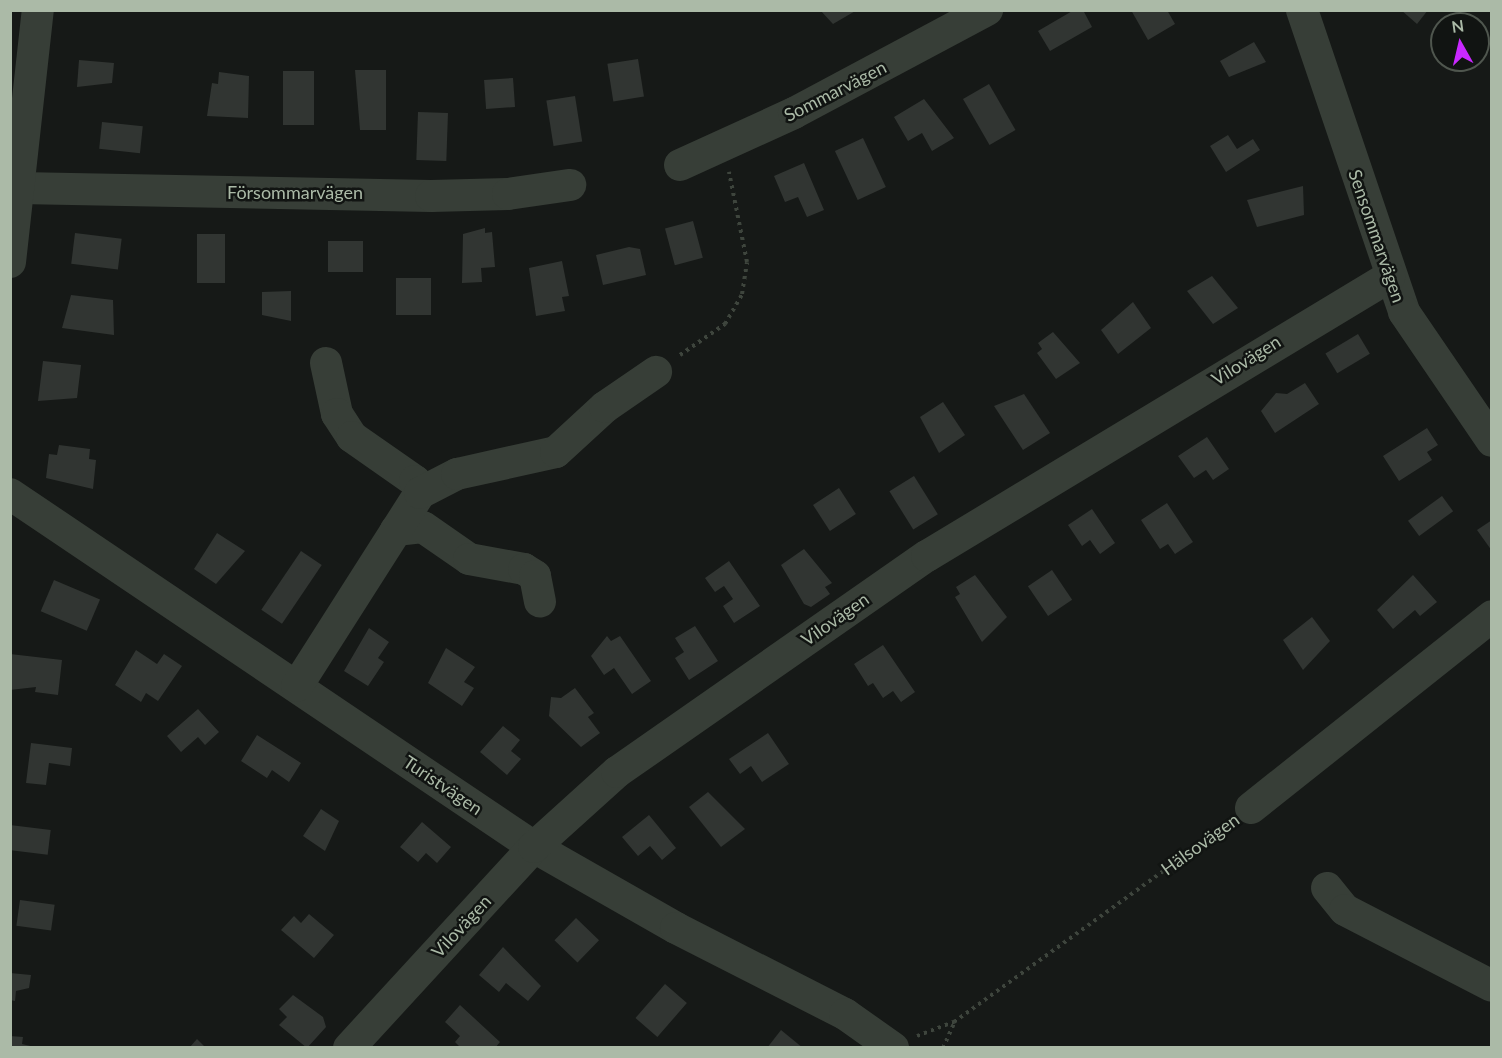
<!DOCTYPE html>
<meta charset="utf-8">
<style>
body{margin:0}
#map{position:relative;width:1502px;height:1058px;overflow:hidden;background:#161917;font-family:Lato,sans-serif}
div>[style]{position:absolute}
.building>*{inset:0;background:#313532;transform-origin:0 0}
.path>*{height:4px;margin-top:-2px;transform-origin:0;background:repeating-linear-gradient(90deg,#3e453d 0 3px,transparent 0 7.5px)}
.street>*{height:32px;margin:-16px;padding:0 16px;transform-origin:16px;border-radius:16px;background:#373e37}
span{translate:-50% -50%;white-space:nowrap;text-align:center;line-height:1.15;-webkit-text-stroke:5px #111412;paint-order:stroke}
.street-label{font-size:18px;color:#abbaa7}
.frame{position:absolute;inset:0;border:12px solid #abbaa7;pointer-events:none}
.north{position:absolute;left:1430px;top:12px;width:60px;height:60px;box-sizing:border-box;background:#111412;border:2px solid #4f564e;border-radius:50%;rotate:352deg;font-size:16px;font-weight:700;line-height:24px;text-align:center;color:#abbaa7}
.north::after{content:'';display:block;margin:auto;width:21px;height:27px;background:#c928ff;clip-path:polygon(50% 0,100% 100%,50% 72%,0 100%)}
</style>
<div id="map">
<div class="building">
<div style="clip-path:polygon(820px 10px,857px 10px,833px 24px)"></div>
<div style="clip-path:polygon(1074px 10px,1083px 10px,1092px 27px,1050px 51px,1038px 31px)"></div>
<div style="clip-path:polygon(1131px 10px,1167px 10px,1175px 24px,1148px 40px)"></div>
<div style="clip-path:polygon(1401px 10px,1428px 10px,1417px 24px)"></div>
<div style="clip-path:polygon(1254px 42px,1266px 62px,1229px 77px,1220px 61px)"></div>
<div style="left:638px;top:59px;width:38px;height:31px;rotate:81deg"></div>
<div style="clip-path:polygon(79px 60px,114px 63px,112px 83px,77px 87px)"></div>
<div style="clip-path:polygon(355px 70px,386px 70px,386px 130px,360px 130px)"></div>
<div style="left:283px;top:71px;width:31px;height:54px"></div>
<div style="clip-path:polygon(219px 72px,249px 76px,248px 118px,207px 116px,212px 83px,218px 84px)"></div>
<div style="left:513px;top:78px;width:29px;height:29px;rotate:86deg"></div>
<div style="left:989px;top:84px;width:53px;height:30px;rotate:60deg"></div>
<div style="left:575px;top:96px;width:46px;height:29px;rotate:81deg"></div>
<div style="clip-path:polygon(924px 99px,954px 138px,932px 151px,922px 133px,908px 141px,894px 117px)"></div>
<div style="left:418px;top:112px;width:30px;height:48px;rotate:2deg"></div>
<div style="left:102px;top:122px;width:41px;height:27px;rotate:6deg"></div>
<div style="clip-path:polygon(1228px 135px,1237px 149px,1253px 139px,1260px 150px,1226px 172px,1210px 146px)"></div>
<div style="left:863px;top:138px;width:54px;height:31px;rotate:65deg"></div>
<div style="clip-path:polygon(804px 163px,824px 210px,807px 217px,798px 197px,785px 202px,774px 176px)"></div>
<div style="clip-path:polygon(1303px 186px,1304px 215px,1257px 227px,1247px 200px)"></div>
<div style="left:693px;top:221px;width:38px;height:29px;rotate:75deg"></div>
<div style="clip-path:polygon(485px 228px,485px 233px,492px 232px,495px 267px,481px 268px,482px 282px,462px 283px,463px 234px)"></div>
<div style="left:75px;top:233px;width:47px;height:31px;rotate:7deg"></div>
<div style="left:197px;top:234px;width:28px;height:49px"></div>
<div style="left:328px;top:241px;width:35px;height:31px"></div>
<div style="clip-path:polygon(629px 247px,640px 249px,646px 275px,603px 285px,596px 255px)"></div>
<div style="clip-path:polygon(562px 261px,569px 296px,562px 297px,565px 311px,536px 316px,529px 268px)"></div>
<div style="clip-path:polygon(1212px 276px,1238px 308px,1213px 324px,1187px 291px)"></div>
<div style="left:396px;top:278px;width:35px;height:37px"></div>
<div style="clip-path:polygon(291px 291px,291px 321px,262px 315px,262px 292px)"></div>
<div style="clip-path:polygon(71px 295px,113px 300px,114px 335px,62px 328px)"></div>
<div style="clip-path:polygon(1133px 302px,1151px 328px,1118px 354px,1101px 330px)"></div>
<div style="clip-path:polygon(1053px 332px,1080px 363px,1056px 379px,1037px 353px,1042px 349px,1038px 343px)"></div>
<div style="left:1358px;top:334px;width:23px;height:38px;rotate:59deg"></div>
<div style="clip-path:polygon(43px 361px,81px 365px,77px 398px,38px 401px)"></div>
<div style="clip-path:polygon(1305px 383px,1319px 404px,1275px 433px,1261px 411px,1276px 393px,1287px 394px)"></div>
<div style="clip-path:polygon(1024px 394px,1050px 433px,1023px 450px,994px 406px)"></div>
<div style="clip-path:polygon(943px 402px,965px 435px,939px 453px,920px 417px)"></div>
<div style="clip-path:polygon(1427px 428px,1438px 445px,1427px 452px,1432px 460px,1399px 481px,1383px 456px)"></div>
<div style="clip-path:polygon(1207px 437px,1229px 469px,1213px 480px,1206px 470px,1194px 478px,1178px 456px)"></div>
<div style="clip-path:polygon(59px 445px,90px 449px,89px 459px,96px 460px,93px 489px,46px 478px,49px 454px,57px 455px)"></div>
<div style="left:914px;top:476px;width:45px;height:29px;rotate:58deg"></div>
<div style="left:839px;top:488px;width:31px;height:31px;rotate:57deg"></div>
<div style="left:1442px;top:496px;width:19px;height:42px;rotate:54deg"></div>
<div style="clip-path:polygon(1167px 503px,1193px 542px,1175px 554px,1168px 544px,1160px 549px,1141px 520px)"></div>
<div style="clip-path:polygon(1092px 509px,1115px 543px,1100px 554px,1090px 540px,1082px 546px,1068px 525px)"></div>
<div style="clip-path:polygon(1492px 520px,1492px 551px,1477px 530px)"></div>
<div style="clip-path:polygon(217px 533px,245px 551px,216px 584px,194px 569px)"></div>
<div style="clip-path:polygon(804px 549px,832px 583px,825px 587px,830px 594px,811px 607px,804px 604px,781px 565px)"></div>
<div style="left:301px;top:551px;width:25px;height:71px;rotate:34deg"></div>
<div style="clip-path:polygon(729px 561px,760px 606px,734px 623px,723px 606px,733px 599px,724px 586px,715px 592px,705px 578px)"></div>
<div style="left:1052px;top:570px;width:36px;height:29px;rotate:56deg"></div>
<div style="clip-path:polygon(975px 575px,1007px 617px,982px 642px,955px 597px,960px 594px,956px 587px)"></div>
<div style="clip-path:polygon(1413px 575px,1437px 602px,1420px 616px,1415px 610px,1393px 629px,1377px 610px)"></div>
<div style="left:54px;top:580px;width:50px;height:34px;rotate:23deg"></div>
<div style="clip-path:polygon(1312px 617px,1330px 641px,1303px 670px,1283px 640px)"></div>
<div style="clip-path:polygon(695px 626px,718px 661px,689px 680px,675px 658px,684px 652px,675px 638px)"></div>
<div style="clip-path:polygon(369px 628px,389px 642px,378px 658px,384px 662px,368px 686px,344px 671px)"></div>
<div style="clip-path:polygon(607px 636px,611px 641px,620px 636px,651px 681px,632px 694px,614px 668px,604px 675px,591px 656px)"></div>
<div style="clip-path:polygon(883px 645px,915px 692px,901px 702px,893px 691px,883px 698px,873px 683px,868px 686px,854px 664px)"></div>
<div style="clip-path:polygon(446px 648px,475px 667px,464px 682px,474px 688px,462px 706px,428px 683px)"></div>
<div style="clip-path:polygon(136px 650px,157px 664px,164px 654px,182px 666px,158px 701px,146px 693px,141px 702px,115px 685px)"></div>
<div style="clip-path:polygon(10px 654px,62px 660px,58px 695px,35px 692px,36px 687px,10px 690px)"></div>
<div style="clip-path:polygon(575px 688px,594px 713px,588px 717px,600px 733px,581px 747px,549px 716px,551px 697px,561px 698px)"></div>
<div style="clip-path:polygon(198px 709px,219px 732px,205px 745px,198px 737px,181px 752px,167px 736px)"></div>
<div style="clip-path:polygon(503px 726px,520px 740px,511px 751px,521px 759px,507px 775px,480px 752px)"></div>
<div style="clip-path:polygon(768px 733px,789px 764px,762px 782px,751px 766px,740px 774px,729px 759px)"></div>
<div style="clip-path:polygon(257px 735px,301px 763px,289px 782px,272px 770px,267px 778px,241px 761px)"></div>
<div style="clip-path:polygon(31px 743px,72px 748px,70px 766px,49px 763px,46px 785px,26px 783px)"></div>
<div style="clip-path:polygon(708px 792px,745px 829px,721px 847px,689px 807px)"></div>
<div style="clip-path:polygon(321px 809px,339px 821px,325px 851px,303px 836px)"></div>
<div style="clip-path:polygon(649px 815px,676px 848px,662px 860px,650px 846px,638px 856px,622px 837px)"></div>
<div style="clip-path:polygon(422px 822px,451px 847px,437px 863px,426px 853px,418px 862px,400px 847px)"></div>
<div style="left:10px;top:825px;width:41px;height:25px;rotate:7deg"></div>
<div style="left:20px;top:900px;width:35px;height:26px;rotate:8deg"></div>
<div style="clip-path:polygon(309px 914px,334px 935px,314px 958px,281px 930px,294px 916px,301px 923px)"></div>
<div style="left:576px;top:918px;width:32px;height:31px;rotate:44deg"></div>
<div style="clip-path:polygon(503px 947px,541px 986px,528px 1001px,506px 983px,499px 992px,479px 975px)"></div>
<div style="clip-path:polygon(10px 973px,31px 975px,29px 988px,16px 991px,15px 1001px,10px 1000px)"></div>
<div style="left:665px;top:984px;width:29px;height:45px;rotate:41deg"></div>
<div style="clip-path:polygon(293px 995px,323px 1017px,326px 1027px,307px 1048px,279px 1025px,287px 1017px,279px 1009px)"></div>
<div style="clip-path:polygon(460px 1005px,500px 1042px,495px 1048px,461px 1048px,455px 1042px,460px 1036px,445px 1022px)"></div>
<div style="clip-path:polygon(781px 1030px,803px 1048px,767px 1048px)"></div>
<div style="clip-path:polygon(10px 1036px,23px 1037px,22px 1044px,39px 1048px,10px 1048px)"></div>
<div style="clip-path:polygon(197px 1039px,206px 1048px,189px 1048px)"></div>
</div>
<div class="path">
<div style="left:680px;top:355px;width:55px;rotate:-34.6deg"></div>
<div style="left:725px;top:324px;width:34px;rotate:-60deg"></div>
<div style="left:742px;top:294px;width:32px;rotate:-81deg"></div>
<div style="left:747px;top:262px;width:92px;rotate:-101.3deg"></div>
<div style="left:917px;top:1036px;width:40px;rotate:-21deg"></div>
<div style="left:954px;top:1022px;width:337px;rotate:-35.8deg"></div>
<div style="left:943px;top:1048px;width:27px;rotate:-66deg"></div>
</div>
<div class="street">
<div style="left:1302px;top:10px;width:319px;rotate:71.3deg"></div>
<div style="left:1404px;top:312px;width:156px;rotate:55.7deg"></div>
<div style="left:680px;top:165px;width:125px;rotate:-24.5deg"></div>
<div style="left:794px;top:113px;width:219px;rotate:-28.1deg"></div>
<div style="left:19px;top:188px;width:412px;rotate:1.1deg"></div>
<div style="left:431px;top:196px;width:77px;rotate:-1.5deg"></div>
<div style="left:508px;top:194px;width:63px;rotate:-8.3deg"></div>
<div style="left:10px;top:262px;width:254px;rotate:-83.7deg"></div>
<div style="left:326px;top:363px;width:52px;rotate:77.8deg"></div>
<div style="left:337px;top:414px;width:27px;rotate:57deg"></div>
<div style="left:352px;top:437px;width:77px;rotate:34.9deg"></div>
<div style="left:415px;top:481px;width:13px;rotate:67deg"></div>
<div style="left:10px;top:494px;width:632px;rotate:33.97deg"></div>
<div style="left:534px;top:847px;width:163px;rotate:29.7deg"></div>
<div style="left:676px;top:928px;width:190px;rotate:27deg"></div>
<div style="left:845px;top:1014px;width:59px;rotate:35.3deg"></div>
<div style="left:396px;top:530px;width:27px;rotate:-6deg"></div>
<div style="left:423px;top:527px;width:56px;rotate:34.8deg"></div>
<div style="left:469px;top:559px;width:56px;rotate:10.3deg"></div>
<div style="left:524px;top:569px;width:13px;rotate:32deg"></div>
<div style="left:535px;top:576px;width:26px;rotate:79deg"></div>
<div style="left:297px;top:686px;width:229px;rotate:-57.5deg"></div>
<div style="left:420px;top:493px;width:42px;rotate:-27.2deg"></div>
<div style="left:457px;top:474px;width:101px;rotate:-12.5deg"></div>
<div style="left:556px;top:452px;width:67px;rotate:-42.6deg"></div>
<div style="left:605px;top:407px;width:62px;rotate:-34.5deg"></div>
<div style="left:1251px;top:808px;width:308px;rotate:-38.5deg"></div>
<div style="left:1327px;top:888px;width:28px;rotate:51deg"></div>
<div style="left:1345px;top:910px;width:165px;rotate:27.3deg"></div>
<div style="left:349px;top:1048px;width:273px;rotate:-47.4deg"></div>
<div style="left:534px;top:847px;width:112px;rotate:-42.1deg"></div>
<div style="left:617px;top:772px;width:378px;rotate:-34.9deg"></div>
<div style="left:927px;top:556px;width:540px;rotate:-31.13deg"></div>
</div>
<div class="street-label">
<span style="left:835px;top:91px;rotate:-27deg">Sommarvägen</span>
<span style="left:295px;top:192px">Försommarvägen</span>
<span style="left:1377px;top:236px;rotate:71deg">Sensommarvägen</span>
<span style="left:1246px;top:360px;rotate:-32deg">Vilovägen</span>
<span style="left:835px;top:619px;rotate:-35deg">Vilovägen</span>
<span style="left:443px;top:785px;rotate:34deg">Turistvägen</span>
<span style="left:1200px;top:844px;rotate:-36deg">Hälsovägen</span>
<span style="left:461px;top:926px;rotate:-47deg">Vilovägen</span>
</div>
<div class="frame"></div>
<div class="north">N</div>
</div>
